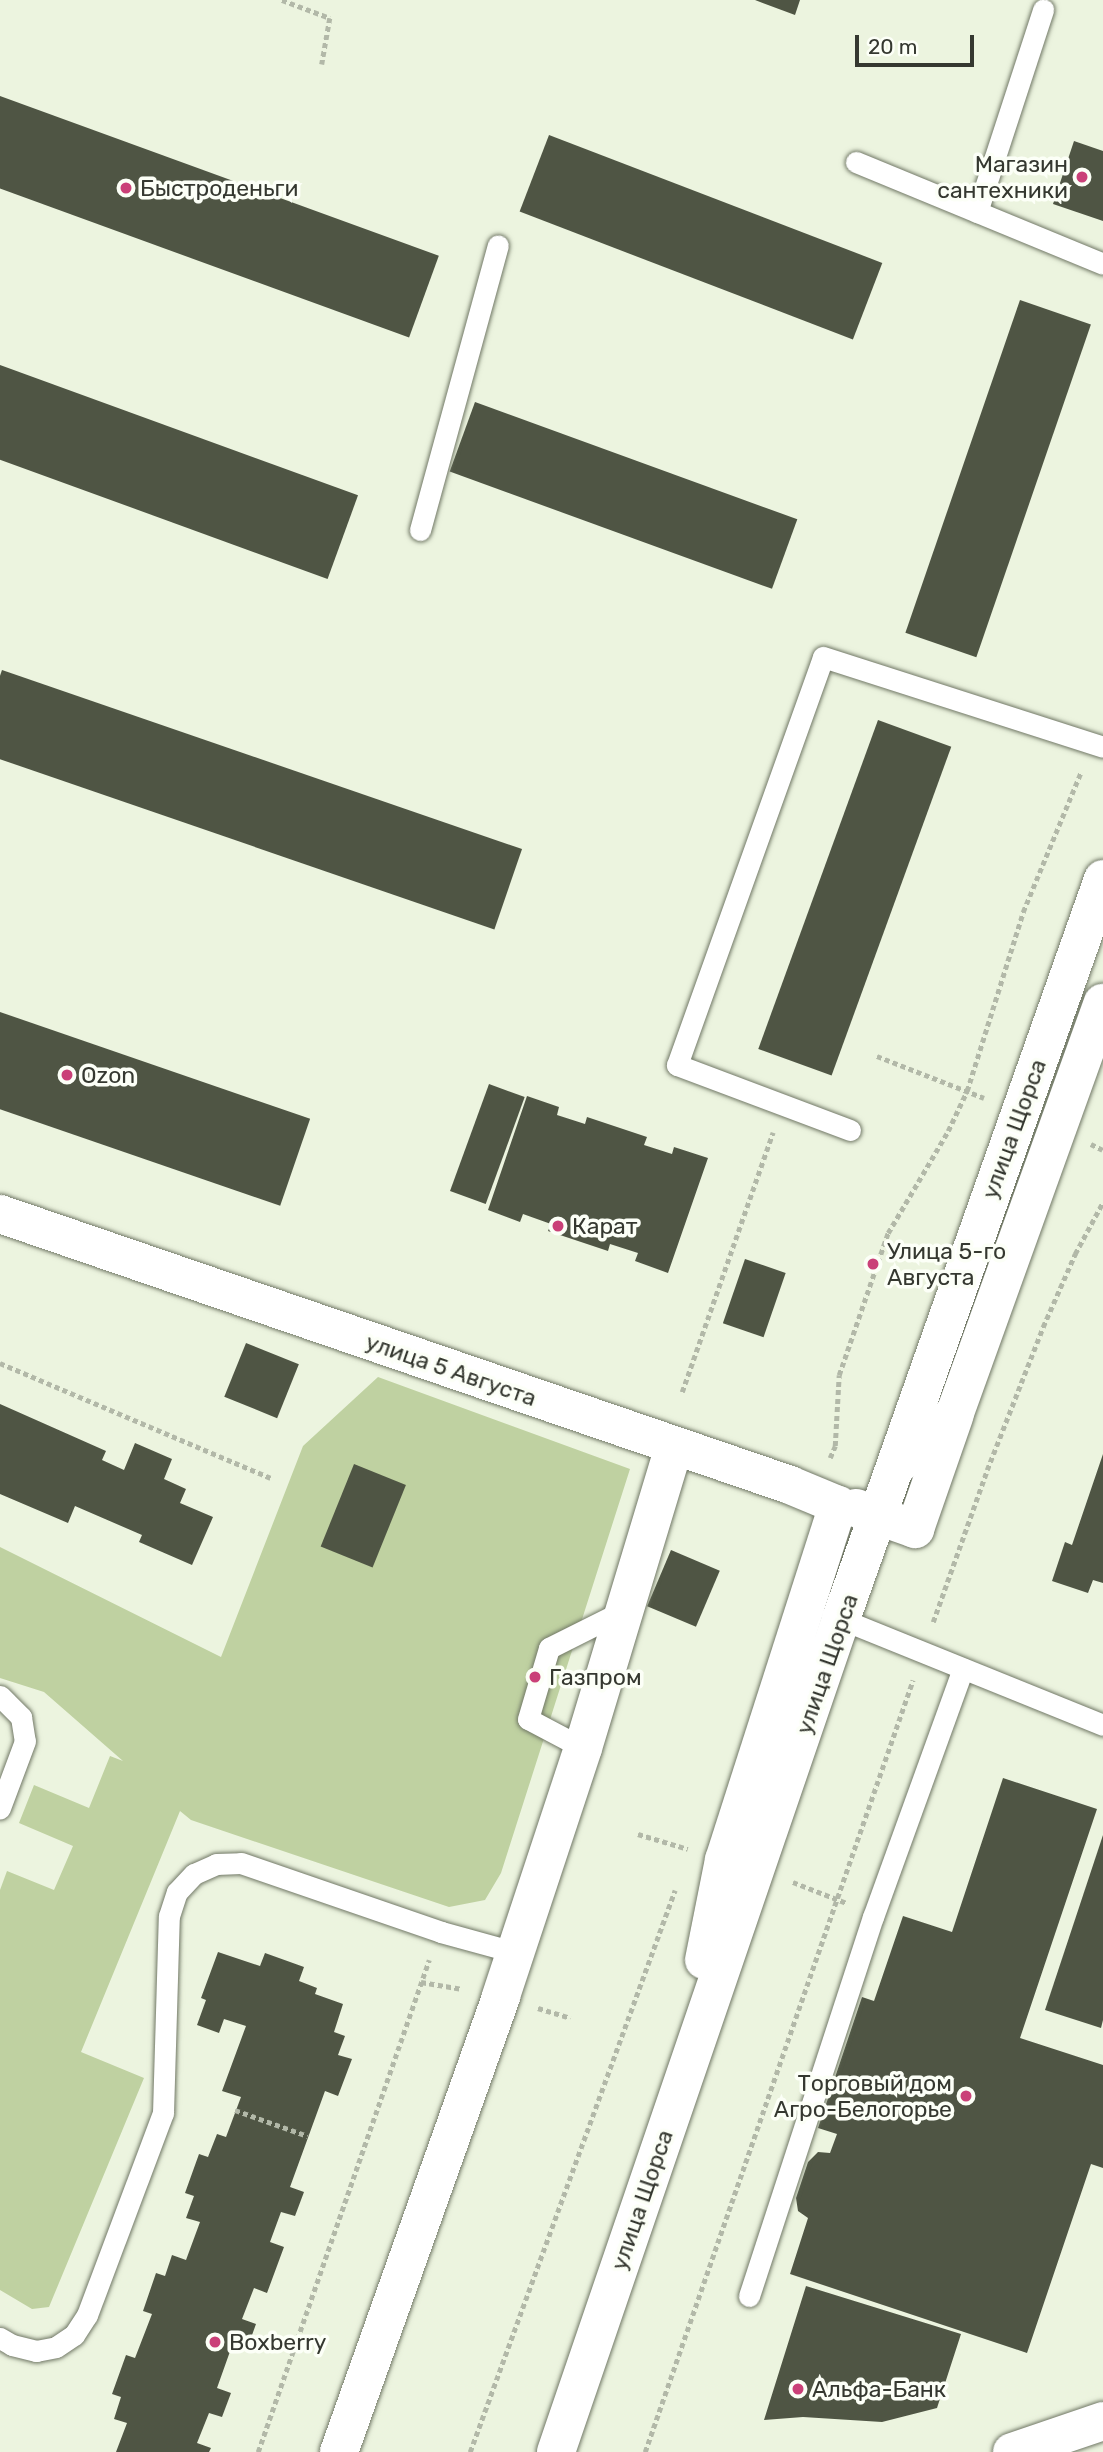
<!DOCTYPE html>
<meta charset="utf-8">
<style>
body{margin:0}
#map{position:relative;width:1103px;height:2452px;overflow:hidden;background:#ecf4df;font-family:Rubik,sans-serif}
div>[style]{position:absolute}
.green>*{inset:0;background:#bfd1a1}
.building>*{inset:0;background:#4f5544;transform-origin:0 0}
.path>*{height:4.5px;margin-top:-2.25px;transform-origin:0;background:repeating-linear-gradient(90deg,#b2b8a8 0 5px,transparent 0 8.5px)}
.roads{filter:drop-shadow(0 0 2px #717866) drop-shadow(0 0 2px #717866)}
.lane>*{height:21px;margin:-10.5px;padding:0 10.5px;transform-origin:10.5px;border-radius:10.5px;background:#fff}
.street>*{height:38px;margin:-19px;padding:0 19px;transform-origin:19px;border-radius:19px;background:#fff}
.secondary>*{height:38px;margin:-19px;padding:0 19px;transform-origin:19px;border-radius:19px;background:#fff}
.dots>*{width:19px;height:19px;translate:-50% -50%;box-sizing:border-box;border:4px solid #fcfff7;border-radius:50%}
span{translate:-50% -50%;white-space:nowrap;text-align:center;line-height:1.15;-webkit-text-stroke:7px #fcfff7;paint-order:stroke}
.poi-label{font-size:23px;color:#353830}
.right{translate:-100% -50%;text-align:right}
.left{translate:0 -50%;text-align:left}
.street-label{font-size:23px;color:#353830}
.scale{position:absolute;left:855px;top:35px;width:119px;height:32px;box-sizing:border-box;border:4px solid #353830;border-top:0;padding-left:9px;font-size:21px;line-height:24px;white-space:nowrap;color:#353830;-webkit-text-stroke:5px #fcfff7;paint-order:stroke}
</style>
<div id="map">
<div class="green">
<div style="clip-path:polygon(378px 1377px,630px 1469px,501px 1873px,485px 1900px,449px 1907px,191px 1820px,180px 1811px,81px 2052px,144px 2078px,49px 2307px,32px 2309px,0 2290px,0 1890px,7px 1871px,54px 1890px,73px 1846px,19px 1823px,34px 1785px,89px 1808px,110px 1756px,123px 1761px,44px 1692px,0 1678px,0 1547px,221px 1657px,303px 1446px)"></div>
</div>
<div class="building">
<div style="clip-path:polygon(755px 0,800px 0,795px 15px)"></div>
<div style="left:0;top:96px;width:467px;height:87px;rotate:20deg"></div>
<div style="left:549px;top:135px;width:357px;height:82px;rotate:21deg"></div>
<div style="clip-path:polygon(1074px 141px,1103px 151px,1103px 221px,1053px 204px)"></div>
<div style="left:1020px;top:300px;width:75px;height:352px;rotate:19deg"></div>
<div style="left:0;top:365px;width:381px;height:89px;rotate:20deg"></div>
<div style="left:475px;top:402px;width:343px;height:74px;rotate:20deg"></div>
<div style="left:2px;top:670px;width:550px;height:85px;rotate:19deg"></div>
<div style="left:878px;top:720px;width:78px;height:350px;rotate:20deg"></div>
<div style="left:0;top:1012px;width:328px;height:92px;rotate:19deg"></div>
<div style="left:489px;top:1084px;width:38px;height:114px;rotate:20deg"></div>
<div style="clip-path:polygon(527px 1096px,559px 1107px,557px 1115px,585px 1124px,587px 1117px,647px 1137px,644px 1145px,672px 1154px,674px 1147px,708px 1158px,668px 1273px,635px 1261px,638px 1253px,610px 1244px,608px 1251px,548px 1231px,551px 1224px,523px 1214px,520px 1222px,488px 1210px)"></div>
<div style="left:745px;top:1259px;width:43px;height:68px;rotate:19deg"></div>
<div style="left:246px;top:1343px;width:57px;height:58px;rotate:22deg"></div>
<div style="clip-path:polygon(0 1404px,106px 1451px,102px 1460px,124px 1470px,135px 1443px,172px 1459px,164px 1479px,186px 1489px,180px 1503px,213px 1517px,192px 1565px,139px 1542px,142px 1535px,75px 1506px,68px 1523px,0 1494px)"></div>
<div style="clip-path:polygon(1103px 1454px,1103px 1583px,1093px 1580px,1088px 1593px,1052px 1581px,1065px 1542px,1072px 1545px)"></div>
<div style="left:354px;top:1464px;width:56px;height:89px;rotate:22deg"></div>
<div style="left:671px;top:1550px;width:53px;height:61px;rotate:23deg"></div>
<div style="clip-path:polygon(1003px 1778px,1097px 1809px,1020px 2038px,1103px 2065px,1103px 2168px,1091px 2164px,1027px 2353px,790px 2274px,808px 2218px,798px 2211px,796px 2198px,808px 2162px,818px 2152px,830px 2153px,837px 2134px,818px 2128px,862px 1997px,874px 2001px,903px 1916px,952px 1932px)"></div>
<div style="clip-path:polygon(1103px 1835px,1103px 2020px,1101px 2028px,1045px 2010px)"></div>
<div style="clip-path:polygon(218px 1952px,260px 1966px,265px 1953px,304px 1967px,299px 1981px,317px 1988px,315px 1994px,343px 2004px,334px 2032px,345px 2036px,338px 2055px,352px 2059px,338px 2096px,325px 2091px,290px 2187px,304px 2192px,295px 2216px,281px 2212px,270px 2242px,284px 2247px,267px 2293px,254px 2288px,242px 2319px,256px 2324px,247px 2349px,233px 2343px,217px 2388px,231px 2393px,222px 2417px,209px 2413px,197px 2443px,211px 2448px,209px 2452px,116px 2452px,127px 2423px,114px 2419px,121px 2397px,112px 2394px,126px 2355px,135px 2358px,152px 2314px,143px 2311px,156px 2273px,165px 2276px,172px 2255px,186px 2260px,200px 2222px,186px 2218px,194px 2196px,185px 2193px,199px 2154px,208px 2157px,217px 2134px,226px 2137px,241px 2097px,222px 2091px,246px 2026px,224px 2019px,219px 2033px,197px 2025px,206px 2000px,201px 1998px)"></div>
<div style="clip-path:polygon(806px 2286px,961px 2334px,937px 2408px,882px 2422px,803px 2417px,764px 2420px)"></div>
</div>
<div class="path">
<div style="left:282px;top:0;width:51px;rotate:20.6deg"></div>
<div style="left:330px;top:18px;width:47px;rotate:99.9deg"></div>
<div style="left:877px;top:1056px;width:115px;rotate:21.4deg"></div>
<div style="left:1091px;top:1144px;width:13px;rotate:27deg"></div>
<div style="left:0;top:1363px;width:294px;rotate:23deg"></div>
<div style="left:682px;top:1392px;width:275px;rotate:-70.7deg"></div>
<div style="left:830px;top:1458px;width:13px;rotate:-67deg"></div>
<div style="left:835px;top:1446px;width:71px;rotate:-86.8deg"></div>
<div style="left:839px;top:1375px;width:150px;rotate:-71deg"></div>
<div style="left:888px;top:1233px;width:118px;rotate:-59.5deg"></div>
<div style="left:948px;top:1131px;width:44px;rotate:-64.6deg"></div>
<div style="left:967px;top:1091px;width:188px;rotate:-72.6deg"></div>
<div style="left:1023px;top:912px;width:152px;rotate:-67.5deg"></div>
<div style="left:933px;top:1622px;width:161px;rotate:-70.4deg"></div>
<div style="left:987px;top:1470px;width:154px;rotate:-68.6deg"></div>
<div style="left:1043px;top:1327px;width:80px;rotate:-66.3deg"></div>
<div style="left:1075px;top:1254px;width:59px;rotate:-61.7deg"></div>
<div style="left:638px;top:1834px;width:52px;rotate:16.7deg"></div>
<div style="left:793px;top:1882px;width:58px;rotate:21.3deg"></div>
<div style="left:421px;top:1982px;width:42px;rotate:9.7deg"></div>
<div style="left:538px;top:2008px;width:34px;rotate:17deg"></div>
<div style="left:235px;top:2110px;width:77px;rotate:19.6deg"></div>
<div style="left:258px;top:2452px;width:521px;rotate:-70.83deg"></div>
<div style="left:470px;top:2452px;width:598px;rotate:-69.96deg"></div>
<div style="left:645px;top:2452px;width:817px;rotate:-70.86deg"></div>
</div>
<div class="roads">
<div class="lane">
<div style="left:856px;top:162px;width:267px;rotate:22.4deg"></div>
<div style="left:977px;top:212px;width:213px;rotate:-71.9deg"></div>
<div style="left:420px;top:530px;width:295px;rotate:-74.7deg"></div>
<div style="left:850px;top:1130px;width:185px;rotate:-159.4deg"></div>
<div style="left:677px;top:1065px;width:433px;rotate:-70.3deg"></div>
<div style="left:823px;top:657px;width:294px;rotate:17.8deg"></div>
<div style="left:841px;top:1619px;width:283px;rotate:22deg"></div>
<div style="left:0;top:1696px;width:30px;rotate:45deg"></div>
<div style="left:21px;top:1717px;width:24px;rotate:81deg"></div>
<div style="left:25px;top:1741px;width:72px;rotate:110.5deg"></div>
<div style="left:583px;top:1748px;width:62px;rotate:-152.2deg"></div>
<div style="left:528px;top:1719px;width:74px;rotate:-73.5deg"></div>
<div style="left:549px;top:1648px;width:85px;rotate:-26.6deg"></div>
<div style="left:749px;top:2296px;width:399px;rotate:-71.9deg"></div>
<div style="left:873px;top:1917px;width:264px;rotate:-70.1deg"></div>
<div style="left:0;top:2338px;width:14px;rotate:30deg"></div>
<div style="left:12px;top:2345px;width:25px;rotate:14deg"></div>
<div style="left:36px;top:2351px;width:20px;rotate:-11deg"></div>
<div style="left:56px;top:2347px;width:22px;rotate:-34deg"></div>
<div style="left:74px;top:2335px;width:24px;rotate:-57deg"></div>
<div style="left:87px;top:2315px;width:216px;rotate:-69.4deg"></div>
<div style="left:163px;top:2113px;width:197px;rotate:-88.3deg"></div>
<div style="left:169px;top:1916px;width:25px;rotate:-72deg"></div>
<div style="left:177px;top:1892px;width:25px;rotate:-47deg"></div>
<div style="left:194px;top:1874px;width:24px;rotate:-24deg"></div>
<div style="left:216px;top:1864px;width:25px;rotate:-2deg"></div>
<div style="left:241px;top:1863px;width:212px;rotate:19deg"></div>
<div style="left:441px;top:1932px;width:76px;rotate:15.3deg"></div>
</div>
<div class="street">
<div style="left:1012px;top:2452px;width:96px;rotate:-18.8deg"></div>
</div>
<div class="secondary">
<div style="left:0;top:1214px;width:835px;rotate:18.93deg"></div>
<div style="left:790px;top:1485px;width:52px;rotate:22.6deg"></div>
<div style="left:898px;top:1465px;width:77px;rotate:-42.4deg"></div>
<div style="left:955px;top:1413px;width:436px;rotate:-70.2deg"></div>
<div style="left:856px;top:1508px;width:63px;rotate:19.6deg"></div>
<div style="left:915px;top:1529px;width:119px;rotate:-70.8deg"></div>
<div style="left:704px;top:1960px;width:102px;rotate:-78.7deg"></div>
<div style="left:724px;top:1860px;width:373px;rotate:-72.2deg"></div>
<div style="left:339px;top:2452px;width:484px;rotate:-70.4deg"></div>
<div style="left:501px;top:1996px;width:261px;rotate:-71.7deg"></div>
<div style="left:583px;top:1748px;width:315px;rotate:-73.2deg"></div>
<div style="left:556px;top:2452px;width:880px;rotate:-71.11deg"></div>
<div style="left:841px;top:1619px;width:785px;rotate:-70.5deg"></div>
</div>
</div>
<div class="dots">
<div style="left:1082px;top:177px;background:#ca4078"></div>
<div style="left:126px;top:188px;background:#ca4078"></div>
<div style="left:67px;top:1075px;background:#ca4078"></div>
<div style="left:558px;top:1226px;background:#ca4078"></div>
<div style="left:873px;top:1264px;background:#ca4078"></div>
<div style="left:535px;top:1677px;background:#ca4078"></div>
<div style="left:966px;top:2096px;background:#ca4078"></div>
<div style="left:215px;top:2342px;background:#ca4078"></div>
<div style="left:798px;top:2389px;background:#ca4078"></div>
</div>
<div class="poi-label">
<span class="right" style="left:1068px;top:177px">Магазин<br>сантехники</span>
<span class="left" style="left:140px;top:188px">Быстроденьги</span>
<span class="left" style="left:81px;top:1075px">Ozon</span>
<span class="left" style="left:572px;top:1226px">Карат</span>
<span class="left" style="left:887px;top:1264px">Улица 5-го<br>Августа</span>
<span class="left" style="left:549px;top:1677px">Газпром</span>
<span class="right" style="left:952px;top:2096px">Торговый дом<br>Агро-Белогорье</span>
<span class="left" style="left:229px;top:2342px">Boxberry</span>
<span class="left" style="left:812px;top:2389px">Альфа-Банк</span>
</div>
<div class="street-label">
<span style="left:1014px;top:1129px;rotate:-70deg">улица Щорса</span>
<span style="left:451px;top:1370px;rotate:19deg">улица 5 Августа</span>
<span style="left:827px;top:1664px;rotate:-71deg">улица Щорса</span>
<span style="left:642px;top:2200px;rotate:-71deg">улица Щорса</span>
</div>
<div class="scale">20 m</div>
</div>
